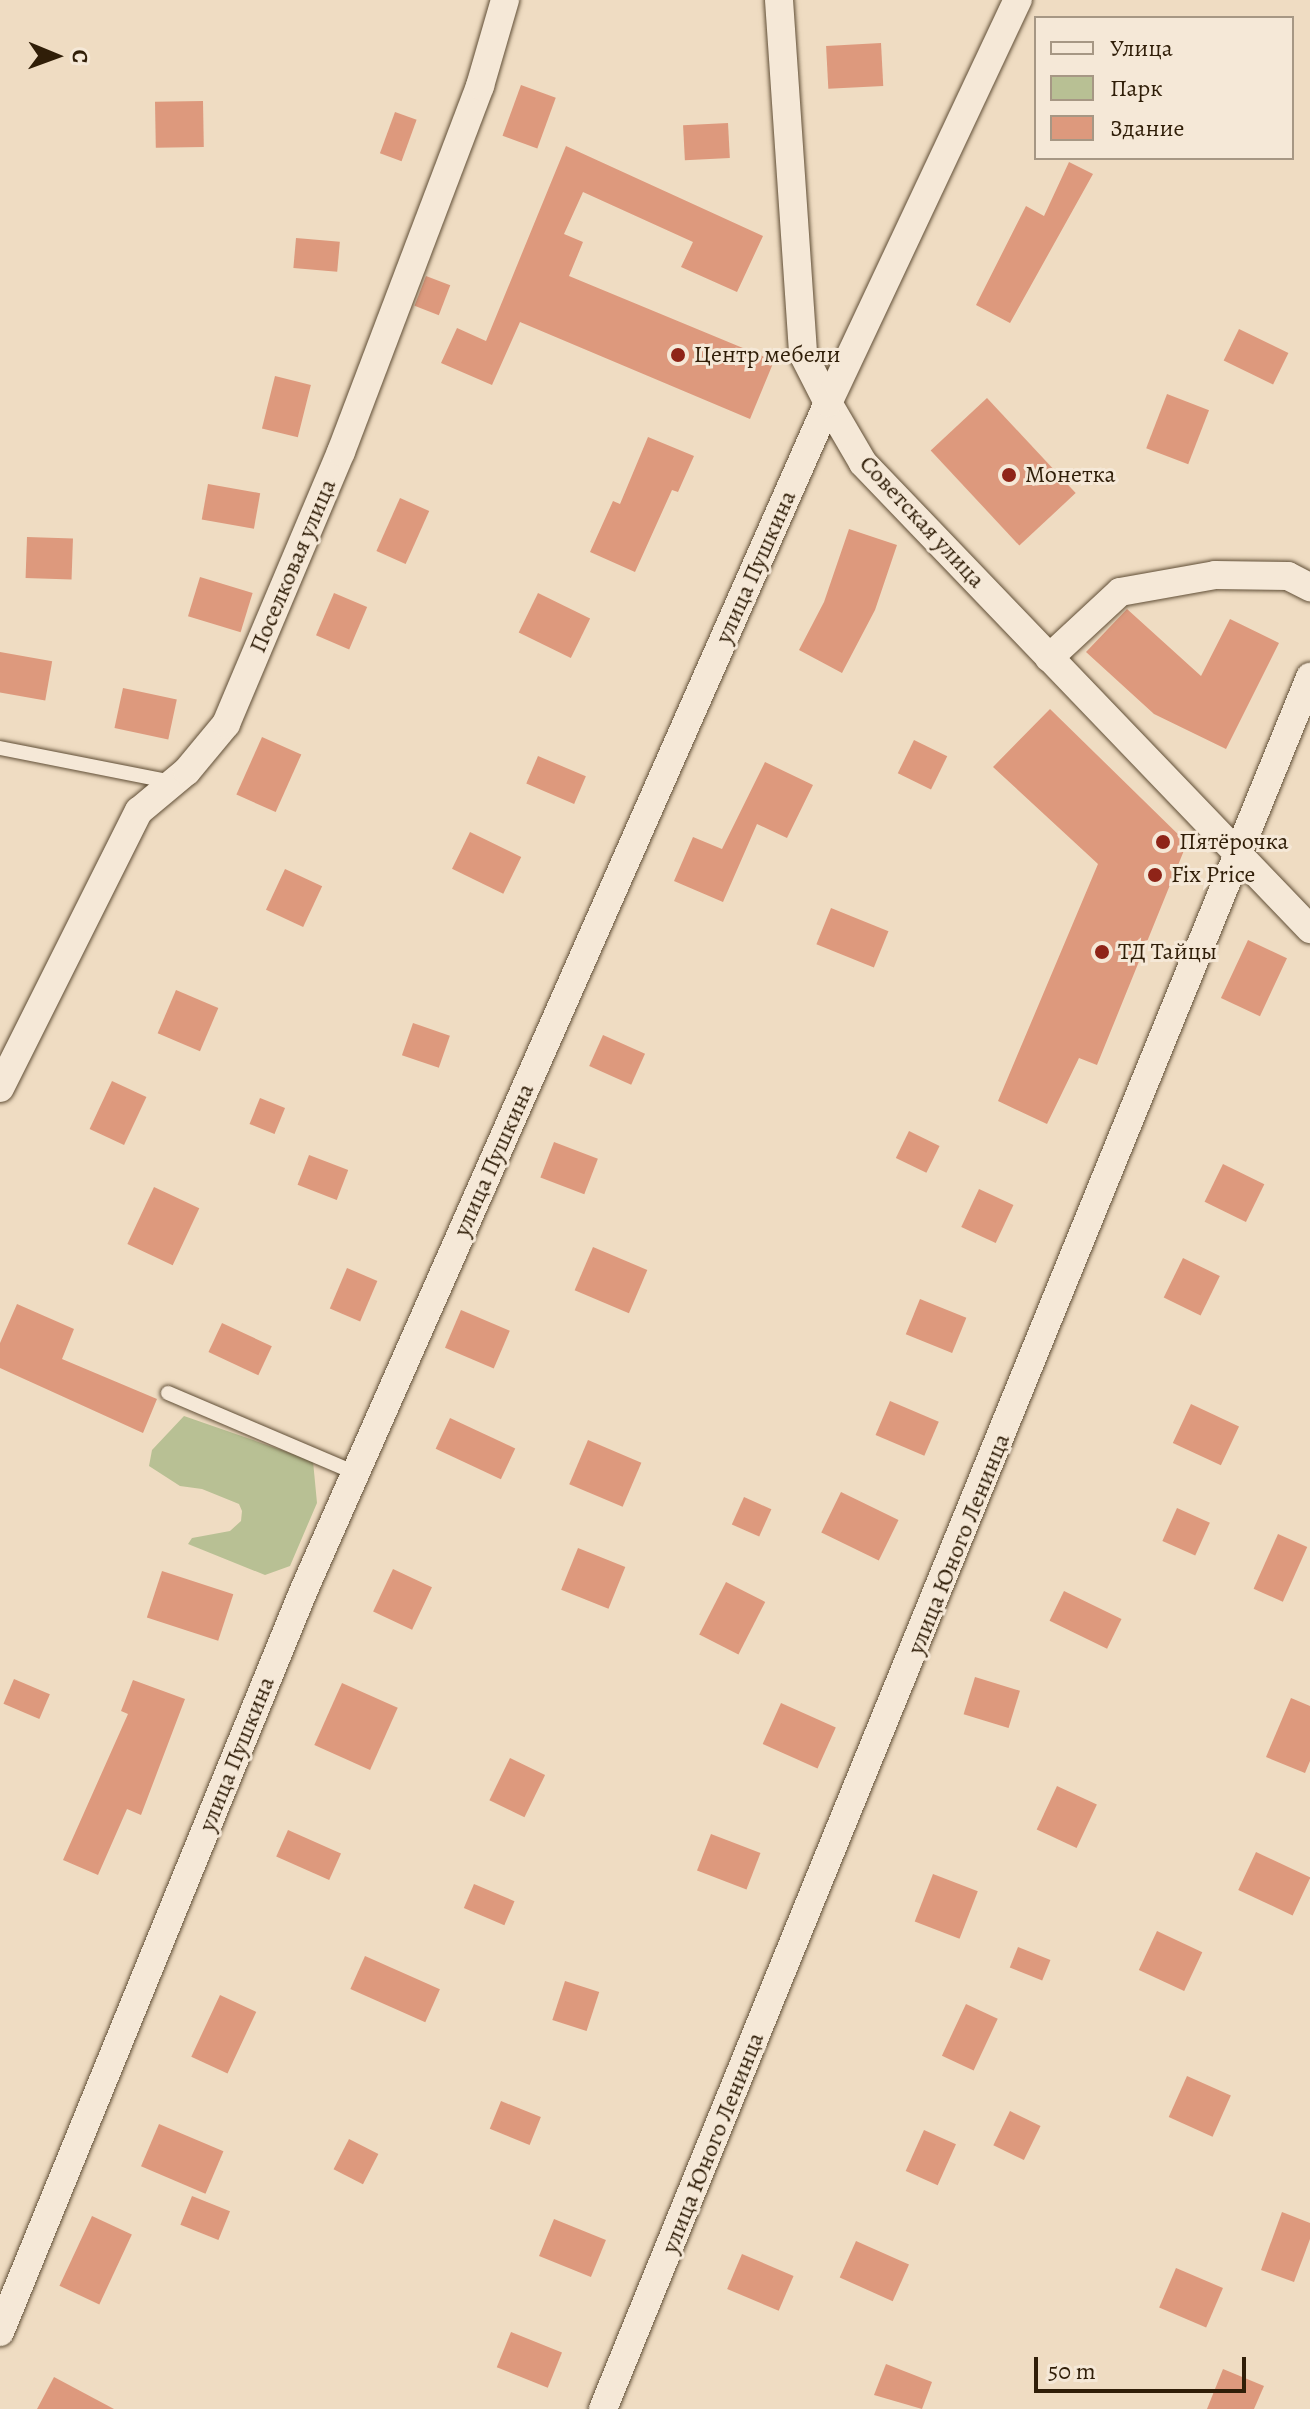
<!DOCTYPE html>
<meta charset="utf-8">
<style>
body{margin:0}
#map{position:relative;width:1310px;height:2409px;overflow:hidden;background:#efdcc2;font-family:Alegreya,serif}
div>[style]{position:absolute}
.green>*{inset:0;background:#b8c094}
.building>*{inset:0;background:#dd997d;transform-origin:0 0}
.roads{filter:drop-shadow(0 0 2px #604e36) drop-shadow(0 0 2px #604e36)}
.service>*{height:14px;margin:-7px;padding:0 7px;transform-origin:7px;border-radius:7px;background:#f5e8d7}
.minor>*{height:28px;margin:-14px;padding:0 14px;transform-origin:14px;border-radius:14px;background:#f5e8d7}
.dots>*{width:22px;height:22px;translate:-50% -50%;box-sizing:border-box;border:4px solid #f5e8d7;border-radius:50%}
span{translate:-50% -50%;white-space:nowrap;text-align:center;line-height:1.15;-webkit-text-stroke:6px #f5e8d7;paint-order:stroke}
.poi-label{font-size:24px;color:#301e08}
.left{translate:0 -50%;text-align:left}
.street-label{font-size:24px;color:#301e08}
.legend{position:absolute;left:1034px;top:16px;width:260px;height:144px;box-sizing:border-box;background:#f5e8d7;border:2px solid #a69784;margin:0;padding:10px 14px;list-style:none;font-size:24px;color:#301e08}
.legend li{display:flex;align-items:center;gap:16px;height:40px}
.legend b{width:40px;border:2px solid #a69784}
.north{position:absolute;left:16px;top:16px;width:80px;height:80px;-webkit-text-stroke:6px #f5e8d7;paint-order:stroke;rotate:91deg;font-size:22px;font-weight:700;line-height:32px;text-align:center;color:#301e08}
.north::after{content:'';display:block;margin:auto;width:28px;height:36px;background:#301e08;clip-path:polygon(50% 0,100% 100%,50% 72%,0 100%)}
.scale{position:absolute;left:1034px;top:2357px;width:212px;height:36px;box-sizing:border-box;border:4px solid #301e08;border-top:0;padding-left:10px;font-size:24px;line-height:28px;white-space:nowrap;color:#301e08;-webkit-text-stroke:6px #f5e8d7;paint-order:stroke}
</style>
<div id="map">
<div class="green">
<div style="clip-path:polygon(184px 1416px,313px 1461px,317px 1503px,290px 1566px,265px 1575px,188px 1544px,192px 1538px,230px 1531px,241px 1521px,242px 1511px,239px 1504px,202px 1489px,180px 1486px,149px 1466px,152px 1450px)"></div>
</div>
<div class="building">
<div style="left:881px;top:43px;width:43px;height:55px;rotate:87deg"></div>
<div style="left:521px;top:85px;width:37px;height:54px;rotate:20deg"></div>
<div style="left:203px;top:101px;width:46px;height:48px;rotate:89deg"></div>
<div style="left:395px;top:112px;width:23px;height:44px;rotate:20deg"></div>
<div style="left:728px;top:123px;width:35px;height:45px;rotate:87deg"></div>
<div style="clip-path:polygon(566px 146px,763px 236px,737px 292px,681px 267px,693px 242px,583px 192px,564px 234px,583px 242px,569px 276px,774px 361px,750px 419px,520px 322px,492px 385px,441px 363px,457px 328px,486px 341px)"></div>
<div style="clip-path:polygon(1069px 162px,1093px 174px,1010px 323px,976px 305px,1026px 206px,1044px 216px)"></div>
<div style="left:296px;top:238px;width:44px;height:30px;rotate:5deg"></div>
<div style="left:426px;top:276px;width:26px;height:32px;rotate:21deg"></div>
<div style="left:1239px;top:329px;width:55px;height:35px;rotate:26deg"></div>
<div style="left:275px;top:376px;width:37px;height:54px;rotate:14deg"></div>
<div style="left:1167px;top:394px;width:45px;height:58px;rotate:21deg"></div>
<div style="left:987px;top:398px;width:130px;height:77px;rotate:47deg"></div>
<div style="clip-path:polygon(648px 437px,694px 456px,678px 492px,672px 490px,635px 572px,590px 552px,613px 501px,620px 504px)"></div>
<div style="left:208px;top:484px;width:53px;height:36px;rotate:10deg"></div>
<div style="left:400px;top:498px;width:32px;height:58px;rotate:24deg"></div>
<div style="clip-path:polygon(849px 529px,897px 545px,875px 610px,842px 673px,799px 650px,824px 602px)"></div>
<div style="left:27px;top:537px;width:46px;height:41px;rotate:2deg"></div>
<div style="left:200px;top:577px;width:55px;height:41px;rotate:17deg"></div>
<div style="left:334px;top:593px;width:36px;height:46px;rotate:23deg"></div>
<div style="left:538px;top:593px;width:58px;height:44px;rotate:26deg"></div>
<div style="clip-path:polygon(1127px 609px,1201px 676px,1230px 619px,1279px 643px,1226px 749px,1154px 714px,1086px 652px)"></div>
<div style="left:0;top:652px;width:53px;height:40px;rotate:10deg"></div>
<div style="left:123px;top:688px;width:55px;height:41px;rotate:12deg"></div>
<div style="clip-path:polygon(1050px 709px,1187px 843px,1097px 1065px,1079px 1058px,1047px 1124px,998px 1101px,1098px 864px,993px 767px)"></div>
<div style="left:262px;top:737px;width:43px;height:63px;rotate:24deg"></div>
<div style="left:914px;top:740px;width:37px;height:37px;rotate:26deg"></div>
<div style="left:538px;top:756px;width:52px;height:30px;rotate:23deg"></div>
<div style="clip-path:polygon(765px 762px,813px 785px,787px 838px,757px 824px,723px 902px,674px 881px,693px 837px,722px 849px)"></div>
<div style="left:470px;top:832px;width:57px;height:41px;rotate:26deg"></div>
<div style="left:285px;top:869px;width:41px;height:45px;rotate:25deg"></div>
<div style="left:831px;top:908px;width:62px;height:39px;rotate:22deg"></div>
<div style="left:1248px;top:940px;width:43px;height:64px;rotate:25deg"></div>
<div style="left:176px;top:990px;width:46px;height:47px;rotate:23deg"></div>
<div style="left:413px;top:1023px;width:39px;height:34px;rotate:19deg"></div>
<div style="left:603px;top:1035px;width:46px;height:34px;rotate:24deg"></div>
<div style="left:112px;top:1081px;width:38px;height:53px;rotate:25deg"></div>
<div style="left:260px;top:1098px;width:27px;height:28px;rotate:22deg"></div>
<div style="left:909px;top:1131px;width:34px;height:30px;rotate:26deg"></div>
<div style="left:554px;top:1142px;width:47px;height:38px;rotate:21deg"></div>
<div style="left:309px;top:1155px;width:42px;height:32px;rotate:21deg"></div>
<div style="left:1223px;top:1164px;width:46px;height:42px;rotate:26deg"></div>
<div style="left:154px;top:1187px;width:50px;height:63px;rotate:25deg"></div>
<div style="left:979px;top:1189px;width:38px;height:42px;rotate:25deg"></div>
<div style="left:593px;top:1247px;width:59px;height:47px;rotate:23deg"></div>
<div style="left:1183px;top:1258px;width:41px;height:44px;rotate:26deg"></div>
<div style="left:347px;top:1268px;width:33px;height:44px;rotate:23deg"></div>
<div style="left:920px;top:1299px;width:50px;height:38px;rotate:22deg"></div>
<div style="clip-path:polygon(17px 1304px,74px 1329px,62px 1359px,157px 1399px,143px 1433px,0 1368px,0 1343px)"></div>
<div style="left:461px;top:1310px;width:53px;height:41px;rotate:23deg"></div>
<div style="left:222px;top:1323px;width:55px;height:32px;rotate:25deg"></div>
<div style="left:890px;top:1401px;width:53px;height:37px;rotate:23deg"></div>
<div style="left:1191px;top:1404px;width:53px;height:43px;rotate:25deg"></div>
<div style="left:450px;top:1418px;width:72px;height:34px;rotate:25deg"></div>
<div style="left:588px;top:1440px;width:58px;height:48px;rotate:23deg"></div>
<div style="left:841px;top:1492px;width:64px;height:45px;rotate:26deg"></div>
<div style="left:744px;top:1497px;width:30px;height:30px;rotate:24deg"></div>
<div style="left:1177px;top:1508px;width:36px;height:36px;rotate:24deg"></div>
<div style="left:1278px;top:1534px;width:32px;height:60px;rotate:24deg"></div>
<div style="left:578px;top:1548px;width:51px;height:45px;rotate:22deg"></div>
<div style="left:393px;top:1569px;width:43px;height:47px;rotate:25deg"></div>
<div style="left:162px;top:1571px;width:75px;height:49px;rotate:18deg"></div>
<div style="left:726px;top:1582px;width:44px;height:59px;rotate:27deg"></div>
<div style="left:1064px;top:1591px;width:64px;height:33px;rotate:26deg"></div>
<div style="left:975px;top:1677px;width:47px;height:39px;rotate:17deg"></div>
<div style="left:14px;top:1679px;width:39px;height:27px;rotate:23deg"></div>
<div style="clip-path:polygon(133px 1680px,185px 1699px,141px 1815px,127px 1809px,98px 1875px,63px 1860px,128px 1714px,121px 1711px)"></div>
<div style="left:342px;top:1683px;width:61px;height:68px;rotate:24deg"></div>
<div style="clip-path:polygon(1291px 1698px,1310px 1706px,1310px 1761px,1305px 1773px,1266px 1757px)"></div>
<div style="left:781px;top:1703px;width:60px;height:45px;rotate:24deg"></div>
<div style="left:510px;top:1758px;width:39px;height:47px;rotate:26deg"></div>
<div style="left:1057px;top:1786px;width:44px;height:48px;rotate:25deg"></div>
<div style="left:288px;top:1830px;width:58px;height:29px;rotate:24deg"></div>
<div style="left:711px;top:1834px;width:53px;height:39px;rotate:21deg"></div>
<div style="left:1256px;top:1852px;width:60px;height:42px;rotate:25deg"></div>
<div style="left:933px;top:1874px;width:48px;height:51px;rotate:21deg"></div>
<div style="left:474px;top:1884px;width:44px;height:26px;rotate:23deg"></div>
<div style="left:1157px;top:1931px;width:50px;height:43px;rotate:25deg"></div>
<div style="left:1018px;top:1947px;width:35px;height:22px;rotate:22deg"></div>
<div style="left:365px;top:1956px;width:82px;height:36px;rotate:24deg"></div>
<div style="left:565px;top:1981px;width:36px;height:41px;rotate:18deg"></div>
<div style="left:220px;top:1995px;width:40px;height:68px;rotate:25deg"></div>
<div style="left:966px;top:2004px;width:35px;height:57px;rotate:25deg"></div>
<div style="left:1187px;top:2076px;width:48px;height:45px;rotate:24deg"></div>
<div style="left:501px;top:2101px;width:43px;height:30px;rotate:22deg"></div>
<div style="left:1010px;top:2111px;width:34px;height:38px;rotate:26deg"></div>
<div style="left:159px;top:2124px;width:70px;height:46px;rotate:23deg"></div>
<div style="left:924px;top:2130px;width:35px;height:45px;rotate:24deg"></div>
<div style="left:349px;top:2139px;width:33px;height:34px;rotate:27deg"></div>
<div style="left:192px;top:2196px;width:41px;height:31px;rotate:22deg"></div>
<div style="clip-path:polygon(1282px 2212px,1310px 2223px,1310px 2239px,1294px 2282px,1261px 2270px)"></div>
<div style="left:92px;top:2216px;width:44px;height:77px;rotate:25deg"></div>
<div style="left:554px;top:2219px;width:56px;height:40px;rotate:22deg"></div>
<div style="left:856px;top:2241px;width:58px;height:40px;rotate:24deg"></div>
<div style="left:742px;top:2254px;width:56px;height:38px;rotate:23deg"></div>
<div style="left:1176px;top:2268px;width:51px;height:43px;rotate:23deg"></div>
<div style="left:511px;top:2332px;width:55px;height:38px;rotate:22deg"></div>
<div style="clip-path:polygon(886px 2364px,932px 2382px,922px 2409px,874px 2395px)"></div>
<div style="clip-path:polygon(1223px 2369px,1264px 2386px,1254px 2409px,1207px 2409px)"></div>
<div style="clip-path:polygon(54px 2377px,114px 2409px,37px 2409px)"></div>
</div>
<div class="roads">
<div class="service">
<div style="left:0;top:748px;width:175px;rotate:11.2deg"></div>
<div style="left:168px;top:1393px;width:204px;rotate:23.1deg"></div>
</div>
<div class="minor">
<div style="left:779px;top:0;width:355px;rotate:86.1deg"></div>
<div style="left:803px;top:354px;width:55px;rotate:63deg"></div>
<div style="left:828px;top:403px;width:69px;rotate:59.7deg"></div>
<div style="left:863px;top:463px;width:646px;rotate:46.19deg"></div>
<div style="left:1049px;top:658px;width:97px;rotate:-42.9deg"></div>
<div style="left:1120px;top:592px;width:97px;rotate:-10.1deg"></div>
<div style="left:1215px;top:575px;width:73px;rotate:0.8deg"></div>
<div style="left:1288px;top:576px;width:25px;rotate:27deg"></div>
<div style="left:0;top:1088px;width:310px;rotate:-63.4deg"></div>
<div style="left:139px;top:811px;width:62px;rotate:-39.8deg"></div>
<div style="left:187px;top:771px;width:61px;rotate:-50.3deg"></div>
<div style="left:226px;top:724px;width:295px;rotate:-67.1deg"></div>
<div style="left:341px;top:452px;width:392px;rotate:-69.2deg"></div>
<div style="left:480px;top:86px;width:90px;rotate:-73.8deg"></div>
<div style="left:0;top:2332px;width:800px;rotate:-67.73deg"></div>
<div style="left:303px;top:1592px;width:1300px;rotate:-66.18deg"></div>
<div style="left:828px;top:403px;width:446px;rotate:-64.8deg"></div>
<div style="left:603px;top:2409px;width:1871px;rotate:-67.79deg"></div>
</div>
</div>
<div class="dots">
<div style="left:678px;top:355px;background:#8f2418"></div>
<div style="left:1009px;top:475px;background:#8f2418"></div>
<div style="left:1163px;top:842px;background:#8f2418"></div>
<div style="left:1155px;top:875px;background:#8f2418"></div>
<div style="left:1102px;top:952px;background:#8f2418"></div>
</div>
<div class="poi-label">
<span class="left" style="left:694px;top:355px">Центр мебели</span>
<span class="left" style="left:1025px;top:475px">Монетка</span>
<span class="left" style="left:1179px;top:842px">Пятёрочка</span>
<span class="left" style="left:1171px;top:875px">Fix Price</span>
<span class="left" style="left:1118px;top:952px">ТД Тайцы</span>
</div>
<div class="street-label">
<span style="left:922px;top:522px;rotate:47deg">Советская улица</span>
<span style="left:293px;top:566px;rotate:-67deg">Поселковая улица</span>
<span style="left:756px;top:567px;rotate:-66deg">улица Пушкина</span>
<span style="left:494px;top:1160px;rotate:-66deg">улица Пушкина</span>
<span style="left:959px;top:1544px;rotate:-68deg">улица Юного Ленинца</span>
<span style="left:237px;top:1754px;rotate:-68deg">улица Пушкина</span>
<span style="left:713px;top:2143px;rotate:-68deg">улица Юного Ленинца</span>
</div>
<ul class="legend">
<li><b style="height:10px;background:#f5e8d7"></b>Улица</li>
<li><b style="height:22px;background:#b8c094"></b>Парк</li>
<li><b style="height:22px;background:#dd997d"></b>Здание</li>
</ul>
<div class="north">С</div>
<div class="scale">50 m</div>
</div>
